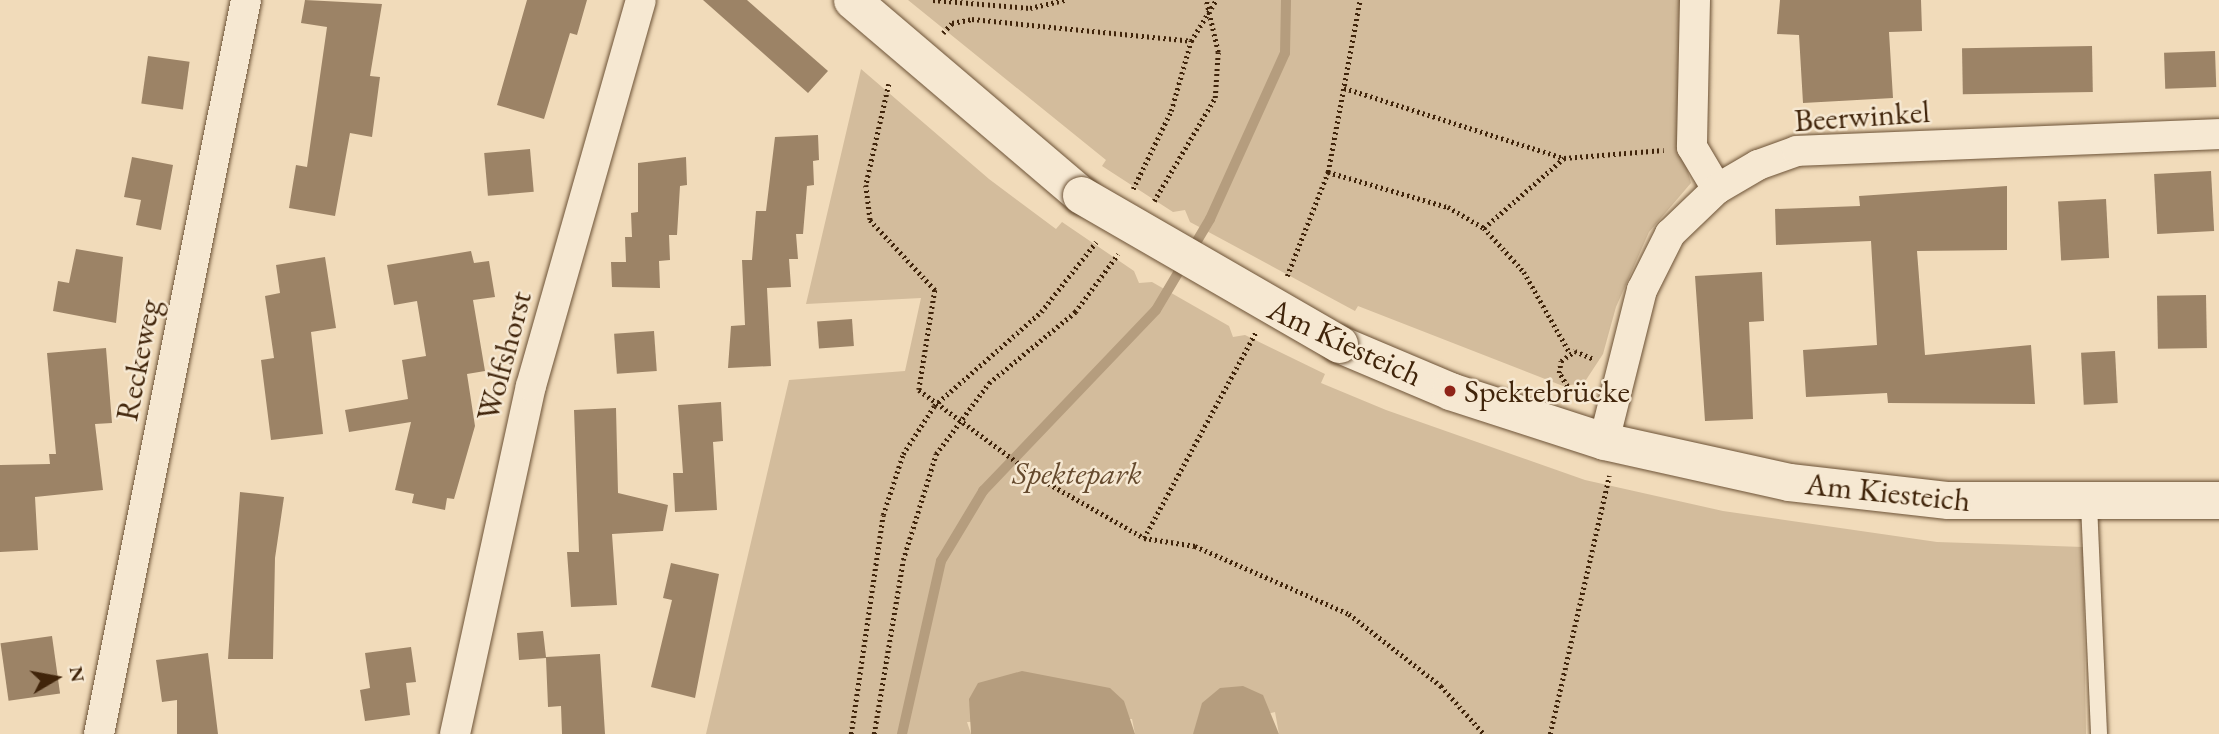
<!DOCTYPE html>
<meta charset="utf-8">
<style>
body{margin:0}
#map{position:relative;width:2219px;height:734px;overflow:hidden;background:#f1dbba;font-family:"EB Garamond",serif}
div>[style]{position:absolute}
.green>*{inset:0;background:#d3bc9c}
.water>*{inset:0;background:#b59d7e}
.stream>*{height:10px;margin:-5px;padding:0 5px;transform-origin:5px;border-radius:5px;background:#b59d7e}
.building>*{inset:0;background:#9c8366;transform-origin:0 0}
.path>*{height:4.5px;margin-top:-2.25px;transform-origin:0;background:repeating-linear-gradient(90deg,#40240a 0 2px,transparent 0 5.5px)}
.roads{filter:drop-shadow(0 0 2px #6c5236) drop-shadow(0 0 2px #6c5236)}
.service>*{height:16px;margin:-8px;padding:0 8px;transform-origin:8px;border-radius:8px;background:#f6e8d2}
.minor>*{height:30px;margin:-15px;padding:0 15px;transform-origin:15px;border-radius:15px;background:#f6e8d2}
.tertiary>*{height:37px;margin:-18.5px;padding:0 18.5px;transform-origin:18.5px;border-radius:18.5px;background:#f6e8d2}
.bridges{filter:drop-shadow(0 0 2px #6c5236) drop-shadow(0 0 2px #6c5236)}
.tertiary-bridge>*{height:37px;margin:-18.5px;padding:0 18.5px;transform-origin:18.5px;border-radius:18.5px;background:#f6e8d2}
.dots>*{width:19px;height:19px;translate:-50% -50%;box-sizing:border-box;border:4px solid #f6e8d2;border-radius:50%}
span{translate:-50% -50%;white-space:nowrap;text-align:center;line-height:1.15;-webkit-text-stroke:5px #f6e8d2;paint-order:stroke}
.street-label{font-size:32px;color:#40240a}
.poi-label{font-size:32px;color:#40240a}
.left{translate:0 -50%;text-align:left}
.park-label{font-size:32px;color:#654a2e;font-style:italic}
.north{position:absolute;left:21px;top:643px;width:70px;height:70px;-webkit-text-stroke:5px #f6e8d2;paint-order:stroke;rotate:80deg;font-size:19px;font-weight:700;line-height:28px;text-align:center;color:#40240a}
.north::after{content:'';display:block;margin:auto;width:24px;height:32px;background:#40240a;clip-path:polygon(50% 0,100% 100%,50% 72%,0 100%)}
</style>
<div id="map">
<div class="green">
<div style="clip-path:polygon(908px 0,1683px 0,1678px 135px,1691px 183px,1649px 232px,1616px 307px,1603px 354px,1584px 383px,1563px 386px,1358px 306px,1355px 311px,1190px 222px,1185px 210px,1173px 212px,1102px 166px,1106px 160px)"></div>
<div style="clip-path:polygon(861px 69px,989px 179px,1056px 229px,1062px 222px,1134px 271px,1139px 283px,1152px 282px,1229px 326px,1233px 337px,1245px 335px,1325px 374px,1321px 383px,1386px 410px,1585px 480px,1723px 511px,1937px 542px,2083px 547px,2086px 734px,1279px 734px,1275px 712px,1193px 734px,1135px 734px,1132px 719px,967px 722px,971px 734px,706px 734px,789px 380px,905px 371px,921px 298px,806px 304px)"></div>
</div>
<div class="water">
<div style="clip-path:polygon(1022px 671px,1110px 688px,1124px 701px,1135px 734px,971px 734px,969px 699px,978px 683px)"></div>
<div style="clip-path:polygon(1243px 686px,1263px 695px,1279px 734px,1193px 734px,1202px 703px,1220px 688px)"></div>
</div>
<div class="stream">
<div style="left:902px;top:734px;width:177px;rotate:-77.3deg"></div>
<div style="left:941px;top:561px;width:82px;rotate:-59deg"></div>
<div style="left:983px;top:491px;width:250px;rotate:-46.3deg"></div>
<div style="left:1156px;top:310px;width:106px;rotate:-59.3deg"></div>
<div style="left:1210px;top:219px;width:182px;rotate:-65.7deg"></div>
<div style="left:1285px;top:53px;width:53px;rotate:-88.9deg"></div>
</div>
<div class="building">
<div style="clip-path:polygon(305px 0,382px 4px,370px 76px,380px 77px,372px 137px,350px 133px,335px 216px,289px 208px,296px 165px,307px 167px,327px 27px,301px 23px)"></div>
<div style="clip-path:polygon(527px 0,587px 0,577px 35px,570px 33px,544px 119px,497px 105px)"></div>
<div style="clip-path:polygon(703px 0,747px 0,828px 71px,808px 93px)"></div>
<div style="clip-path:polygon(1780px 0,1921px 0,1922px 31px,1889px 32px,1893px 98px,1803px 103px,1799px 35px,1777px 34px)"></div>
<div style="left:2092px;top:46px;width:46px;height:130px;rotate:89deg"></div>
<div style="left:2215px;top:51px;width:36px;height:51px;rotate:88deg"></div>
<div style="left:148px;top:56px;width:42px;height:48px;rotate:8deg"></div>
<div style="clip-path:polygon(818px 135px,819px 160px,813px 161px,814px 185px,807px 186px,803px 234px,796px 234px,798px 259px,789px 259px,791px 287px,767px 288px,771px 366px,728px 368px,731px 326px,745px 325px,742px 260px,752px 260px,756px 211px,766px 211px,775px 137px)"></div>
<div style="left:530px;top:149px;width:43px;height:46px;rotate:85deg"></div>
<div style="clip-path:polygon(132px 157px,173px 165px,161px 230px,136px 225px,141px 200px,124px 197px)"></div>
<div style="clip-path:polygon(686px 157px,687px 185px,680px 186px,677px 235px,669px 235px,670px 260px,659px 261px,660px 288px,612px 287px,611px 262px,626px 262px,625px 237px,632px 237px,631px 213px,638px 212px,638px 163px)"></div>
<div style="left:2211px;top:171px;width:60px;height:57px;rotate:87deg"></div>
<div style="clip-path:polygon(2007px 186px,2007px 250px,1917px 251px,1925px 355px,2031px 345px,2035px 404px,1888px 403px,1887px 393px,1806px 397px,1803px 350px,1877px 345px,1871px 241px,1776px 245px,1775px 209px,1860px 206px,1859px 196px)"></div>
<div style="left:2106px;top:199px;width:59px;height:48px;rotate:87deg"></div>
<div style="clip-path:polygon(76px 249px,123px 257px,116px 323px,53px 311px,58px 281px,69px 283px)"></div>
<div style="clip-path:polygon(471px 251px,474px 263px,489px 261px,495px 297px,473px 300px,485px 371px,467px 374px,475px 426px,454px 499px,447px 498px,445px 510px,412px 503px,414px 494px,395px 490px,411px 422px,349px 432px,345px 410px,408px 399px,402px 360px,426px 356px,417px 301px,394px 305px,387px 265px)"></div>
<div style="clip-path:polygon(325px 257px,336px 328px,311px 332px,323px 434px,271px 440px,261px 360px,274px 358px,265px 296px,280px 293px,276px 265px)"></div>
<div style="clip-path:polygon(1762px 272px,1764px 321px,1749px 322px,1753px 419px,1705px 421px,1695px 276px)"></div>
<div style="left:2206px;top:295px;width:53px;height:49px;rotate:89deg"></div>
<div style="left:852px;top:319px;width:27px;height:35px;rotate:86deg"></div>
<div style="left:654px;top:331px;width:40px;height:40px;rotate:86deg"></div>
<div style="clip-path:polygon(106px 348px,112px 423px,95px 424px,103px 490px,35px 497px,38px 550px,0 552px,0 465px,50px 464px,49px 454px,56px 454px,47px 353px)"></div>
<div style="left:2115px;top:351px;width:52px;height:34px;rotate:87deg"></div>
<div style="clip-path:polygon(721px 402px,723px 441px,713px 442px,717px 510px,675px 512px,673px 473px,683px 473px,678px 405px)"></div>
<div style="clip-path:polygon(616px 408px,618px 493px,668px 505px,663px 531px,612px 534px,617px 605px,571px 607px,567px 552px,579px 552px,574px 410px)"></div>
<div style="clip-path:polygon(240px 492px,284px 497px,275px 558px,273px 659px,228px 659px)"></div>
<div style="clip-path:polygon(671px 563px,719px 574px,695px 698px,651px 687px,672px 600px,663px 598px)"></div>
<div style="clip-path:polygon(543px 631px,546px 657px,600px 654px,605px 734px,562px 734px,561px 706px,548px 707px,546px 658px,519px 660px,517px 633px)"></div>
<div style="left:52px;top:636px;width:58px;height:52px;rotate:82deg"></div>
<div style="clip-path:polygon(411px 647px,416px 682px,406px 683px,410px 715px,365px 721px,360px 690px,370px 688px,365px 653px)"></div>
<div style="clip-path:polygon(208px 653px,218px 734px,177px 734px,177px 700px,162px 702px,156px 660px)"></div>
</div>
<div class="path">
<div style="left:933px;top:0;width:97px;rotate:4.7deg"></div>
<div style="left:1030px;top:8px;width:37px;rotate:-13deg"></div>
<div style="left:943px;top:33px;width:13px;rotate:-48deg"></div>
<div style="left:952px;top:23px;width:20px;rotate:-11deg"></div>
<div style="left:972px;top:19px;width:220px;rotate:5.7deg"></div>
<div style="left:889px;top:84px;width:104px;rotate:102.8deg"></div>
<div style="left:866px;top:185px;width:35px;rotate:83deg"></div>
<div style="left:870px;top:220px;width:96px;rotate:47.1deg"></div>
<div style="left:935px;top:290px;width:101px;rotate:99.1deg"></div>
<div style="left:919px;top:390px;width:149px;rotate:36.3deg"></div>
<div style="left:1039px;top:478px;width:121px;rotate:29.7deg"></div>
<div style="left:1144px;top:538px;width:52px;rotate:8.9deg"></div>
<div style="left:1195px;top:546px;width:168px;rotate:23.8deg"></div>
<div style="left:1349px;top:614px;width:117px;rotate:38deg"></div>
<div style="left:1441px;top:686px;width:64px;rotate:48.1deg"></div>
<div style="left:1344px;top:88px;width:230px;rotate:17.7deg"></div>
<div style="left:1328px;top:172px;width:125px;rotate:16.3deg"></div>
<div style="left:1448px;top:207px;width:42px;rotate:30.3deg"></div>
<div style="left:1484px;top:228px;width:59px;rotate:47.7deg"></div>
<div style="left:1524px;top:272px;width:93px;rotate:60.4deg"></div>
<div style="left:1133px;top:189px;width:87px;rotate:-64deg"></div>
<div style="left:1171px;top:111px;width:73px;rotate:-74.1deg"></div>
<div style="left:1191px;top:41px;width:48px;rotate:-58.6deg"></div>
<div style="left:1154px;top:201px;width:120px;rotate:-59.4deg"></div>
<div style="left:1215px;top:98px;width:46px;rotate:-86.3deg"></div>
<div style="left:1218px;top:52px;width:53px;rotate:-103deg"></div>
<div style="left:1484px;top:228px;width:106px;rotate:-41.2deg"></div>
<div style="left:1564px;top:158px;width:100px;rotate:-4.6deg"></div>
<div style="left:1287px;top:276px;width:112px;rotate:-68.5deg"></div>
<div style="left:1328px;top:172px;width:175px;rotate:-79.5deg"></div>
<div style="left:1570px;top:391px;width:21px;rotate:-121deg"></div>
<div style="left:1559px;top:373px;width:12px;rotate:-81deg"></div>
<div style="left:1561px;top:361px;width:17px;rotate:-36deg"></div>
<div style="left:1575px;top:351px;width:21px;rotate:23deg"></div>
<div style="left:1144px;top:538px;width:234px;rotate:-61.5deg"></div>
<div style="left:851px;top:734px;width:221px;rotate:-81.7deg"></div>
<div style="left:883px;top:515px;width:64px;rotate:-71.8deg"></div>
<div style="left:903px;top:454px;width:57px;rotate:-57.1deg"></div>
<div style="left:934px;top:406px;width:142px;rotate:-41.3deg"></div>
<div style="left:1041px;top:312px;width:89px;rotate:-51.8deg"></div>
<div style="left:874px;top:734px;width:176px;rotate:-80.5deg"></div>
<div style="left:903px;top:560px;width:111px;rotate:-72.7deg"></div>
<div style="left:936px;top:454px;width:89px;rotate:-53.3deg"></div>
<div style="left:989px;top:383px;width:112px;rotate:-39.5deg"></div>
<div style="left:1075px;top:312px;width:72px;rotate:-53.4deg"></div>
<div style="left:1550px;top:734px;width:265px;rotate:-77.1deg"></div>
</div>
<div class="roads">
<div class="service">
<div style="left:2089px;top:504px;width:230px;rotate:87.5deg"></div>
</div>
<div class="minor">
<div style="left:1695px;top:0;width:147px;rotate:91.2deg"></div>
<div style="left:1692px;top:147px;width:49px;rotate:59.2deg"></div>
<div style="left:1604px;top:441px;width:156px;rotate:-75.9deg"></div>
<div style="left:1642px;top:290px;width:63px;rotate:-63.4deg"></div>
<div style="left:1670px;top:234px;width:65px;rotate:-43.8deg"></div>
<div style="left:1717px;top:189px;width:48px;rotate:-30.3deg"></div>
<div style="left:1758px;top:165px;width:41px;rotate:-19.7deg"></div>
<div style="left:1797px;top:151px;width:422px;rotate:-2.3deg"></div>
<div style="left:99px;top:734px;width:749px;rotate:-78.68deg"></div>
<div style="left:455px;top:734px;width:356px;rotate:-77.7deg"></div>
<div style="left:531px;top:386px;width:401px;rotate:-74.1deg"></div>
</div>
<div class="tertiary">
<div style="left:852px;top:0;width:301px;rotate:40.4deg"></div>
<div style="left:1339px;top:344px;width:121px;rotate:22.9deg"></div>
<div style="left:1450px;top:391px;width:162px;rotate:18deg"></div>
<div style="left:1604px;top:441px;width:189px;rotate:12.5deg"></div>
<div style="left:1789px;top:482px;width:160px;rotate:6.5deg"></div>
<div style="left:1948px;top:500px;width:271px"></div>
</div>
</div>
<div class="bridges">
<div class="tertiary-bridge">
<div style="left:1081px;top:195px;width:298px;rotate:30deg"></div>
</div>
</div>
<div class="dots">
<div style="left:1450px;top:391px;background:#8f2418"></div>
</div>
<div class="street-label">
<span style="left:1862px;top:116px;rotate:-4deg">Beerwinkel</span>
<span style="left:1345px;top:342px;rotate:25deg">Am Kiesteich</span>
<span style="left:504px;top:356px;rotate:-75deg">Wolfshorst</span>
<span style="left:138px;top:360px;rotate:-79deg">Reckeweg</span>
<span style="left:1888px;top:492px;rotate:6deg">Am Kiesteich</span>
</div>
<div class="poi-label">
<span class="left" style="left:1464px;top:391px">Spektebrücke</span>
</div>
<div class="park-label">
<span style="left:1077px;top:473px">Spektepark</span>
</div>
<div class="north">N</div>
</div>
